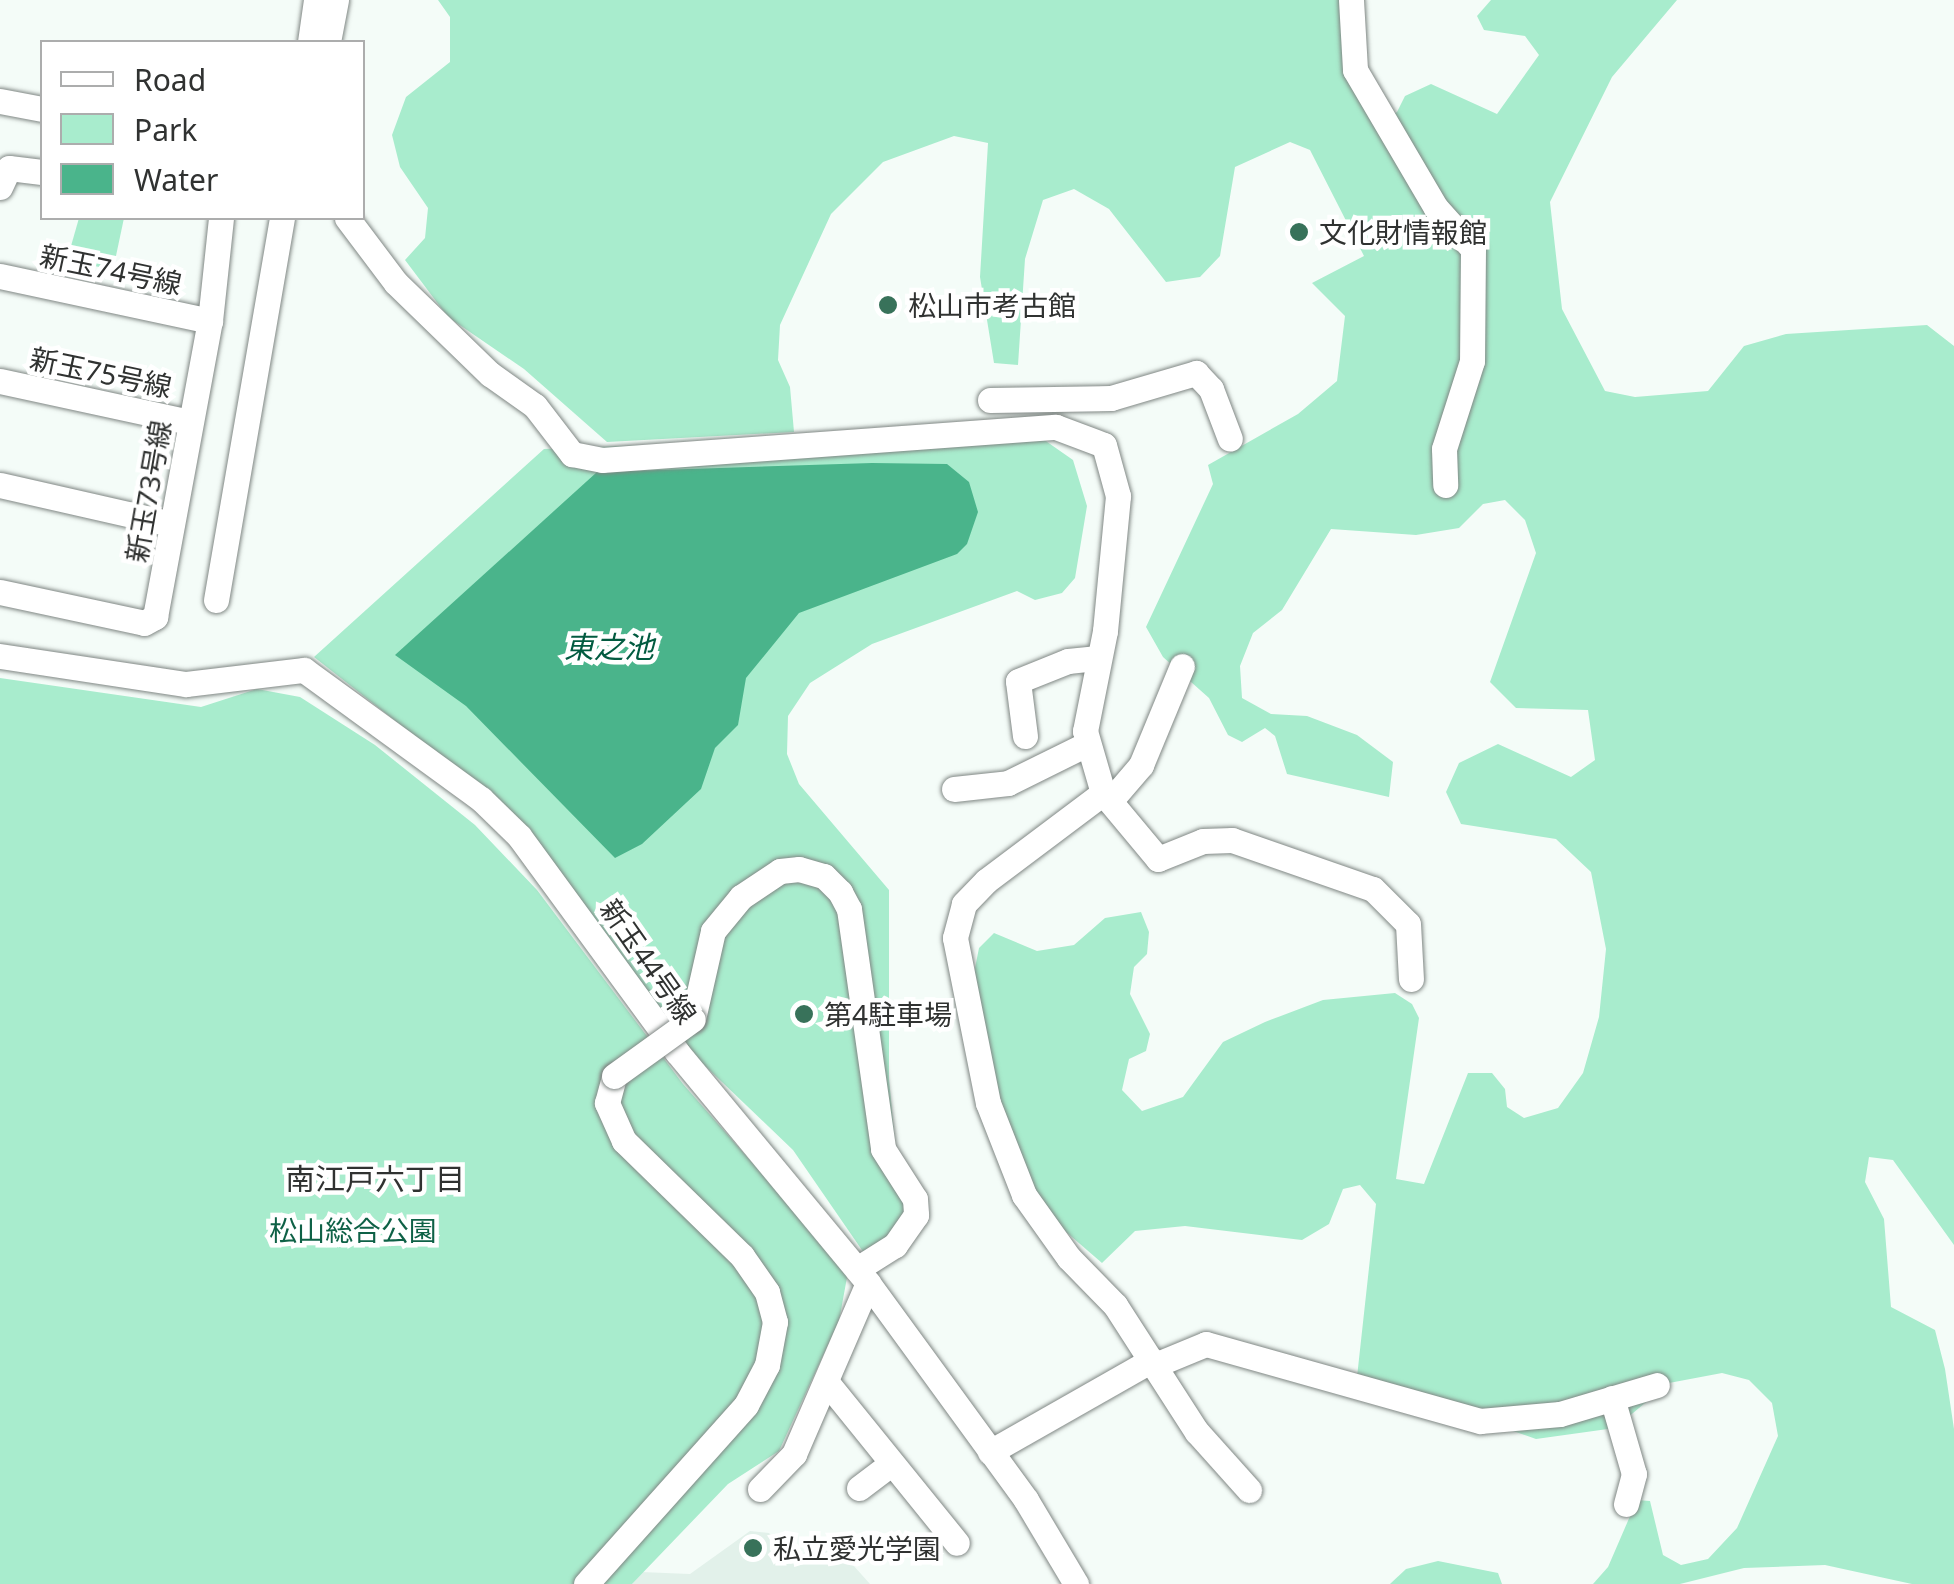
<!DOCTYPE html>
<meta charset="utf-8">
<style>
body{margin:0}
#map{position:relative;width:1954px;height:1584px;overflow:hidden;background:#f4fcf8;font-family:"Noto Sans","Noto Sans JP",sans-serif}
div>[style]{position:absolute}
.built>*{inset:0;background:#e2f1ea}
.green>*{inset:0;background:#a8eccd}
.water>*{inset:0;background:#4ab48b}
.roads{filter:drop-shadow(0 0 2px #808784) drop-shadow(0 0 2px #808784)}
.minor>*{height:25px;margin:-12.5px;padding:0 12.5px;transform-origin:12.5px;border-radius:12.5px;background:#fff}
.bridges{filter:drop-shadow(0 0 2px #808784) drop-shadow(0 0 2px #808784)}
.minor-bridge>*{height:25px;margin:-12.5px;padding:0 12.5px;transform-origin:12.5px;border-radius:12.5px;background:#fff}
.dots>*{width:28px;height:28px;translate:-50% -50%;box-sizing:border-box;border:5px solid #fff;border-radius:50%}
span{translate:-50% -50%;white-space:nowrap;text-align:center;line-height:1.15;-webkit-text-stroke:9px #fff;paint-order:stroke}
.poi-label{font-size:28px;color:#303231}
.left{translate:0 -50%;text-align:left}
.street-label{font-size:28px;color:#303231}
.park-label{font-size:28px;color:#0e6146}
.water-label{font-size:30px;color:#025b40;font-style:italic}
.neighbourhood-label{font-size:30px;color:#303231}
.legend{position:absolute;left:40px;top:40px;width:325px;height:180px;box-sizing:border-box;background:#fff;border:2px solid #acadad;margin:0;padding:12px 18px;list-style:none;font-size:30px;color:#303231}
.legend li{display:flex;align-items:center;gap:20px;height:50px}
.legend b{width:50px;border:2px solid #acadad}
</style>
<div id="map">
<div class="built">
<div style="clip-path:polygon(750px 1531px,769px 1533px,793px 1560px,828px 1537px,870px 1584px,632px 1584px,641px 1572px,690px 1574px)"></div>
</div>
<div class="green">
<div style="clip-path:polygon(438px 0,1340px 0,1373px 125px,1397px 112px,1405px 96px,1431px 84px,1497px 114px,1539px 55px,1525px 36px,1484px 30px,1477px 16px,1491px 0,1677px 0,1612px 77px,1550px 202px,1562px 309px,1605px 391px,1635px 397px,1708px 391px,1744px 346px,1786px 334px,1927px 325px,1954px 346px,1954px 1245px,1893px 1160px,1869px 1157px,1865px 1182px,1884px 1219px,1891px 1307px,1935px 1330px,1945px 1369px,1954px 1429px,1954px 1584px,1912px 1584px,1825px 1565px,1744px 1568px,1680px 1584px,1593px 1584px,1608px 1567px,1637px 1500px,1650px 1501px,1663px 1555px,1681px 1565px,1708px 1559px,1737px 1528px,1778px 1436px,1772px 1403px,1749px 1380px,1722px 1373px,1669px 1383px,1615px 1428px,1536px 1439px,1357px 1377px,1376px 1204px,1360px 1185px,1343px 1189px,1329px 1224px,1302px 1240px,1185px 1226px,1135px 1231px,1102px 1263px,1065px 1231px,1033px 1190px,1001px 1103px,974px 973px,979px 948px,994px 933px,1037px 951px,1074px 945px,1105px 918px,1141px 912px,1149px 932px,1147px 954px,1134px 967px,1130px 994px,1150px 1034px,1146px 1051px,1129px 1059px,1122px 1090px,1142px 1111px,1183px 1097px,1223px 1042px,1265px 1022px,1323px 1000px,1395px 993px,1412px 1004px,1419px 1018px,1396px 1179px,1424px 1184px,1468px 1073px,1492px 1073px,1505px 1089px,1507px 1107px,1524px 1118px,1558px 1108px,1583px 1073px,1599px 1017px,1606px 949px,1591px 872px,1556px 839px,1461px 824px,1446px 792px,1459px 763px,1498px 744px,1571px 777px,1595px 760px,1588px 710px,1516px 708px,1490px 682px,1536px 553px,1525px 520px,1505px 500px,1483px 504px,1459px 528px,1416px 535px,1331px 529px,1282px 610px,1253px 633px,1240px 666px,1242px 698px,1271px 714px,1307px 716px,1357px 735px,1393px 762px,1389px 797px,1287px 774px,1275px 736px,1265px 728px,1242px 742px,1228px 735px,1209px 698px,1163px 657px,1146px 627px,1213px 484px,1208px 465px,1298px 414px,1337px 381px,1345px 316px,1312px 283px,1364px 256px,1310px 150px,1290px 142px,1235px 167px,1220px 256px,1200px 277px,1166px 282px,1109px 209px,1074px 189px,1043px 200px,1025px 259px,1018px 365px,994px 363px,980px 277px,988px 143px,954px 136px,883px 162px,831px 214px,780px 325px,778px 360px,790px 387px,794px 432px,607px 442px,524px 369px,448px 317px,405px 260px,425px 238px,428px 208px,400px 167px,392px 135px,406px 97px,450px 62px,450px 17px)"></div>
<div style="clip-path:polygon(79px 218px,124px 218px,113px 270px,67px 260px)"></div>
<div style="clip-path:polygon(1030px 430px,1073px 460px,1087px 506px,1075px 578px,1062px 593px,1035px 600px,1017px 591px,872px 644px,810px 683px,788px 716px,787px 754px,799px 784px,889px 890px,889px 1079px,896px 1153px,924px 1215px,917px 1237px,875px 1269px,793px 1150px,699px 1060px,514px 814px,314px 657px,544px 449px)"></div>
<div style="clip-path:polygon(0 678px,201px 707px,257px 689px,300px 697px,375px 745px,475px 825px,537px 890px,683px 1084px,848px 1272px,839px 1321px,779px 1451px,728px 1484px,632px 1584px,0 1584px)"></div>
<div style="clip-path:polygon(1438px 1561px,1498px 1573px,1502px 1584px,1390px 1584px,1406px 1569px)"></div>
</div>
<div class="water">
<div style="clip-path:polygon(872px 463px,947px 464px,969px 482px,978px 512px,967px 544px,957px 554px,799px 613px,746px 678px,738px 725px,715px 748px,701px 789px,642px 844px,615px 858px,466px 706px,395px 655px,597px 472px)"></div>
</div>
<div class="roads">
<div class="minor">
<div style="left:1351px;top:0;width:70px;rotate:86.7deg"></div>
<div style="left:1355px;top:70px;width:160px;rotate:59.6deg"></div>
<div style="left:1436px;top:208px;width:55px;rotate:47.9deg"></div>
<div style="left:1473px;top:249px;width:112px;rotate:90.5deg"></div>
<div style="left:1472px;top:361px;width:92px;rotate:107.7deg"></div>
<div style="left:1444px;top:449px;width:36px;rotate:88deg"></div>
<div style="left:310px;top:42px;width:42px;rotate:-81.9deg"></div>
<div style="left:328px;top:42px;width:43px;rotate:-79.2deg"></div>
<div style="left:0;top:101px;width:43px;rotate:10.8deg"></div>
<div style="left:0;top:187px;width:21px;rotate:-65deg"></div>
<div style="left:9px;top:168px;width:33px;rotate:7deg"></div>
<div style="left:347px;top:218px;width:81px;rotate:53deg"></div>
<div style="left:396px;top:283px;width:131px;rotate:44.1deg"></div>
<div style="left:490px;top:374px;width:55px;rotate:35.4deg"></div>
<div style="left:535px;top:406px;width:61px;rotate:52.4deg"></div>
<div style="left:572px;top:454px;width:31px;rotate:11deg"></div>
<div style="left:602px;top:460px;width:455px;rotate:-4.2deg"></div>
<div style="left:1056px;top:427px;width:51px;rotate:20.6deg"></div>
<div style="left:1104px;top:445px;width:53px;rotate:74.6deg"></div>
<div style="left:1118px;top:496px;width:136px;rotate:95.5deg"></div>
<div style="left:1105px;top:631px;width:102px;rotate:101.3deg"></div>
<div style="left:1085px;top:731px;width:65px;rotate:73.8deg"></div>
<div style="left:1103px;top:793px;width:146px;rotate:143.1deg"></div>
<div style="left:986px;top:881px;width:32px;rotate:134deg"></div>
<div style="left:964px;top:904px;width:35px;rotate:105deg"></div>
<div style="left:955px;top:938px;width:168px;rotate:78.7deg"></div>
<div style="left:988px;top:1103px;width:99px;rotate:68.6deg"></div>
<div style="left:1024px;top:1195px;width:77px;rotate:54.5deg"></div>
<div style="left:1069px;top:1258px;width:66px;rotate:45.6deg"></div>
<div style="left:1115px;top:1305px;width:151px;rotate:57.2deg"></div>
<div style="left:1197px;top:1432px;width:78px;rotate:48.1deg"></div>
<div style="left:0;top:276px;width:215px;rotate:12.1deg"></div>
<div style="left:0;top:381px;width:194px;rotate:12.2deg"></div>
<div style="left:990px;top:400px;width:121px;rotate:-0.9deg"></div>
<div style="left:1111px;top:398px;width:89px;rotate:-16.4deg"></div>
<div style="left:1196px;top:373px;width:22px;rotate:47deg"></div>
<div style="left:1211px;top:389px;width:53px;rotate:69.2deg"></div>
<div style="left:0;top:485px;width:176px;rotate:12.8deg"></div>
<div style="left:0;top:592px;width:147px;rotate:12.1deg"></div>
<div style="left:144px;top:623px;width:13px;rotate:-29deg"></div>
<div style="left:155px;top:617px;width:301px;rotate:-79.5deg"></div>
<div style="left:210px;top:321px;width:104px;rotate:-83.9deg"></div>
<div style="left:216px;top:600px;width:388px;rotate:-80.2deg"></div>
<div style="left:0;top:656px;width:188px;rotate:8.6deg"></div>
<div style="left:186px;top:684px;width:119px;rotate:-6.8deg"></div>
<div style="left:304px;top:670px;width:219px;rotate:36.1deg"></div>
<div style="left:481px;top:799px;width:53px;rotate:44.2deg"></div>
<div style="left:519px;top:836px;width:268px;rotate:53.8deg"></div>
<div style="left:677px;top:1052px;width:300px;rotate:50.4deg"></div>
<div style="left:868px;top:1283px;width:268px;rotate:53.9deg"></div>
<div style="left:1026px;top:1500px;width:98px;rotate:59.2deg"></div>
<div style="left:1025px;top:736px;width:55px;rotate:-97.3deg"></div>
<div style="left:1018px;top:681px;width:54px;rotate:-21.8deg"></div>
<div style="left:1068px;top:661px;width:30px;rotate:-6deg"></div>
<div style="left:954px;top:789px;width:54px;rotate:-6.3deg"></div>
<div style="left:1008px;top:783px;width:86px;rotate:-26.3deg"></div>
<div style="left:1103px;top:793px;width:86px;rotate:50.2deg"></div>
<div style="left:1158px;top:859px;width:48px;rotate:-21.8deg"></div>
<div style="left:1203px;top:841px;width:29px;rotate:-2deg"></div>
<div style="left:1232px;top:840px;width:149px;rotate:19.2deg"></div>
<div style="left:1373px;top:889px;width:49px;rotate:45deg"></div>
<div style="left:1408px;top:924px;width:55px;rotate:86.9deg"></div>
<div style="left:1112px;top:799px;width:45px;rotate:-49.5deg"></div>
<div style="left:1141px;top:765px;width:107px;rotate:-67.5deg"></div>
<div style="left:693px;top:1019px;width:90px;rotate:-77.2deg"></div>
<div style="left:713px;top:931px;width:44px;rotate:-50.5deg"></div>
<div style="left:741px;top:897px;width:47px;rotate:-33.7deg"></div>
<div style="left:780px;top:871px;width:19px;rotate:-6deg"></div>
<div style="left:799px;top:869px;width:26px;rotate:16deg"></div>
<div style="left:824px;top:876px;width:23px;rotate:45deg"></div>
<div style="left:840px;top:892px;width:19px;rotate:62deg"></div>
<div style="left:849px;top:909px;width:242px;rotate:81.9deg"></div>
<div style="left:883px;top:1149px;width:59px;rotate:57.4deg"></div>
<div style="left:915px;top:1199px;width:16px;rotate:86deg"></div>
<div style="left:916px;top:1215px;width:37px;rotate:125deg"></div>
<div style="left:895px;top:1245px;width:45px;rotate:147.7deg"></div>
<div style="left:1155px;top:1365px;width:55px;rotate:-22.4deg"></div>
<div style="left:1206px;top:1344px;width:285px;rotate:15.7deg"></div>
<div style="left:1480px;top:1421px;width:80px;rotate:-5deg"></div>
<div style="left:1560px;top:1414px;width:101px;rotate:-16.6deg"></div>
<div style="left:829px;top:1385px;width:203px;rotate:51deg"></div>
<div style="left:1612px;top:1398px;width:79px;rotate:73.9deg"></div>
<div style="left:1634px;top:1474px;width:31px;rotate:105deg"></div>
<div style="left:990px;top:1452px;width:186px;rotate:-29.6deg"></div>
<div style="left:859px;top:1488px;width:41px;rotate:-37.1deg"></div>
<div style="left:760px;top:1489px;width:49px;rotate:-45.8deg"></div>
<div style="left:794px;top:1454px;width:186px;rotate:-66.6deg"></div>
<div style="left:586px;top:1584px;width:240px;rotate:-48.2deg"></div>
<div style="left:746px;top:1405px;width:45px;rotate:-62.3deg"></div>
<div style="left:767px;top:1365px;width:44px;rotate:-79.5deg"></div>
<div style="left:775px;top:1322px;width:31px;rotate:-105deg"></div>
<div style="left:767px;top:1292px;width:44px;rotate:-124.8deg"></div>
<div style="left:742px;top:1256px;width:165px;rotate:-135.7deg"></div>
<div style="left:624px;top:1141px;width:42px;rotate:-114.1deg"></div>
<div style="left:607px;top:1103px;width:28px;rotate:-75deg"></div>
</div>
</div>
<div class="bridges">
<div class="minor-bridge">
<div style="left:614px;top:1076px;width:97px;rotate:-35.8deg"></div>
</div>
</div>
<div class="dots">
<div style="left:1299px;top:232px;background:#38725a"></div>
<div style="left:888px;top:305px;background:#38725a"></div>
<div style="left:804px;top:1014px;background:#38725a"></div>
<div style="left:753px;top:1548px;background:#38725a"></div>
</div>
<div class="poi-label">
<span class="left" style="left:1319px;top:232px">文化財情報館</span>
<span class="left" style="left:908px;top:305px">松山市考古館</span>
<span class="left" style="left:824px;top:1014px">第4駐車場</span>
<span class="left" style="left:773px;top:1548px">私立愛光学園</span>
</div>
<div class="street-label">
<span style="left:111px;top:269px;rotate:12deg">新玉74号線</span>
<span style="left:101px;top:372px;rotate:12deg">新玉75号線</span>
<span style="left:148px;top:491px;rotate:-80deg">新玉73号線</span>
<span style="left:649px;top:961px;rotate:55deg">新玉44号線</span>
</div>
<div class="park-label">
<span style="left:353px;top:1230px">松山総合公園</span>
</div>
<div class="water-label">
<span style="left:609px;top:647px">東之池</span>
</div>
<div class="neighbourhood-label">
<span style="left:375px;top:1179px">南江戸六丁目</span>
</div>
<ul class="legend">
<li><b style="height:12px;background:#fff"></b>Road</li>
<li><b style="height:28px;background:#a8eccd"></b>Park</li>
<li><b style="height:28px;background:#4ab48b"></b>Water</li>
</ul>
</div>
